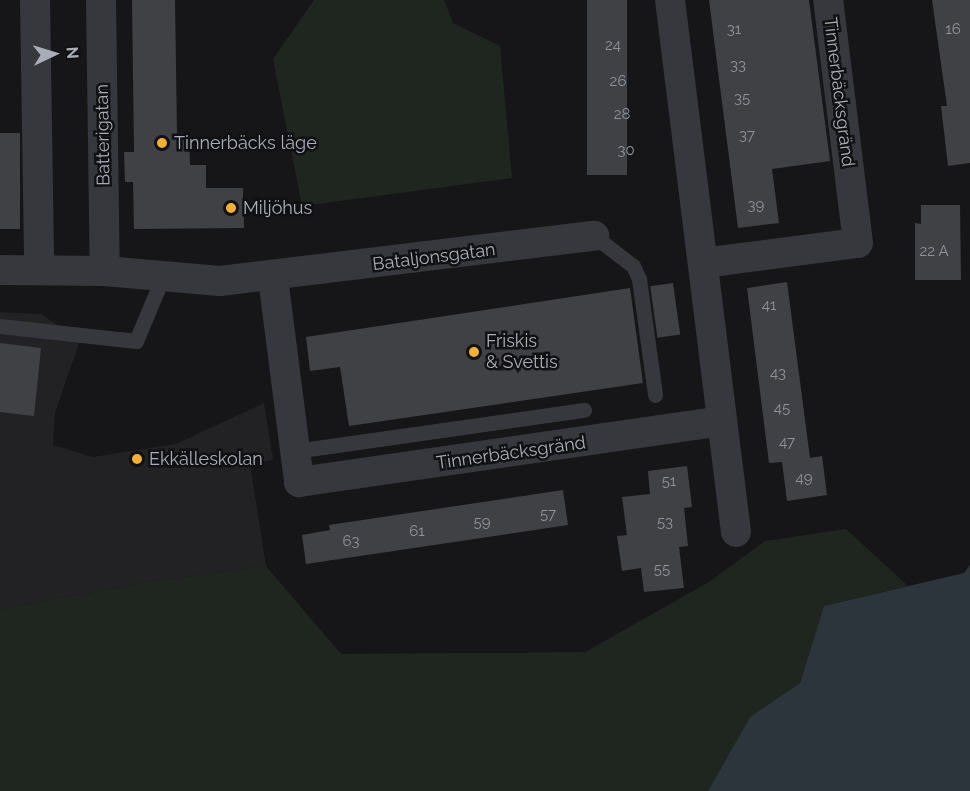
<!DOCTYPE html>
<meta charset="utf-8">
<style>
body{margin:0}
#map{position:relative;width:970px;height:791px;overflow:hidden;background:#161618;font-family:Raleway,sans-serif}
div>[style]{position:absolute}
.built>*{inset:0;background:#222225}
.green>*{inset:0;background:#1e261f}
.water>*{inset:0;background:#2c353c}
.building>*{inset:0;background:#404145;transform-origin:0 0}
.service>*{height:15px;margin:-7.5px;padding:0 7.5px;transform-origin:7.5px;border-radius:7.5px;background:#37383d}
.minor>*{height:30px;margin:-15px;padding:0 15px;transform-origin:15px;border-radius:15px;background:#37383d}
.dots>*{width:16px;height:16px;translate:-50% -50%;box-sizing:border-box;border:3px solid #111113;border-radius:50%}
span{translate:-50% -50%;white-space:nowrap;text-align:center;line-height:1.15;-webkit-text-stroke:5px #111113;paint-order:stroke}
.number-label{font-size:15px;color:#8e929b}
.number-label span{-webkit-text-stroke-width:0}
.street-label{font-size:18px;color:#a8adb8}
.poi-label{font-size:18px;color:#a8adb8}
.left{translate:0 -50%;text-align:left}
.north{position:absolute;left:24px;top:24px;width:60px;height:60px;-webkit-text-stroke:4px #111113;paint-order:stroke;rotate:86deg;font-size:16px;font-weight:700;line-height:24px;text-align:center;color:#a8adb8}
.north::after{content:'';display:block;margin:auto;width:21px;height:27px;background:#a8adb8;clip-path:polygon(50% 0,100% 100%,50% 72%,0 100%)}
</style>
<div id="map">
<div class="built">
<div style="clip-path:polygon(0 312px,41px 314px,80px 340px,55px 413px,53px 445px,93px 457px,176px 444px,264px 403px,273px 460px,250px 464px,266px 566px,147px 582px,0 609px)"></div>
</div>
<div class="green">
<div style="clip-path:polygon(314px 0,444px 0,453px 23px,500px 46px,512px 178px,302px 206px,273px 59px)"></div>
<div style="clip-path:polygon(846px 529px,908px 586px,824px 606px,800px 683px,750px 717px,708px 791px,0 791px,0 609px,147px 582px,266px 566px,341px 654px,585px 652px,709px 582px,765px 541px)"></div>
</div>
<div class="water">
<div style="clip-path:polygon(970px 565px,970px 791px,708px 791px,750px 717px,800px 683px,824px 606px,964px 573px)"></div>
</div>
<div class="building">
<div style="clip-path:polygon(132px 0,175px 0,177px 134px,189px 133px,190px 165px,206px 165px,206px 188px,243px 188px,244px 228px,134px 229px,133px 182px,125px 182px,124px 152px,134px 152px)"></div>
<div style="left:587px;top:0;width:40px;height:175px"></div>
<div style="clip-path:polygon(709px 0,809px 0,830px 161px,772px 169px,779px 223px,738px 228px)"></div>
<div style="clip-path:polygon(932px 0,970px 0,970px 163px,948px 166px,941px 106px,947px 106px)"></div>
<div style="left:0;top:133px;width:20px;height:96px"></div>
<div style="clip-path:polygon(921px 205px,960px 205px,961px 280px,915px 280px,915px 223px,921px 224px)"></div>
<div style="clip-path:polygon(787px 282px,810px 458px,822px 456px,827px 495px,787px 501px,782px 462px,769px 463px,747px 288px)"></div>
<div style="left:673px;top:283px;width:52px;height:23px;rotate:82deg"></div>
<div style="clip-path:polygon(630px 288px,643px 383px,349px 426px,340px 367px,310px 371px,306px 337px)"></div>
<div style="clip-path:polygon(0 343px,41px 348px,34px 416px,0 412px)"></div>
<div style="clip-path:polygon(687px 466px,692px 507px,684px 508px,688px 546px,679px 547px,684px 588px,644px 592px,641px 568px,622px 571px,617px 536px,627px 535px,622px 497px,650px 494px,648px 471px)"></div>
<div style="clip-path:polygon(563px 490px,568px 525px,306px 564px,302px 535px,330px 530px,329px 525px)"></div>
</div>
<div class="service">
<div style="left:594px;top:236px;width:49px;rotate:37.6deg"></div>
<div style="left:633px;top:266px;width:14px;rotate:65deg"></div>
<div style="left:639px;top:279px;width:117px;rotate:82.1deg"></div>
<div style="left:0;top:326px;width:137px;rotate:6.3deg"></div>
<div style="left:136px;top:341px;width:73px;rotate:-67.3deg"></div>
<div style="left:295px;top:451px;width:292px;rotate:-8.1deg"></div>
</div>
<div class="minor">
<div style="left:35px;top:0;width:269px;rotate:89.1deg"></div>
<div style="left:101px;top:0;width:271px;rotate:89.2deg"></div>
<div style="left:670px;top:0;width:536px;rotate:82.93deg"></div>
<div style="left:703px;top:263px;width:156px;rotate:-7.4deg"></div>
<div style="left:858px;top:243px;width:245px;rotate:-97deg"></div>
<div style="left:0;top:270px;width:105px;rotate:0.5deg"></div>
<div style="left:105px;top:271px;width:115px;rotate:5deg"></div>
<div style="left:220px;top:281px;width:377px;rotate:-6.9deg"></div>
<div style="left:273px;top:278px;width:206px;rotate:82.7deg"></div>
<div style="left:299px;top:482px;width:427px;rotate:-8.2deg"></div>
</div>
<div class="dots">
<div style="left:162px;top:143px;background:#f2b134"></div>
<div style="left:231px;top:208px;background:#f2b134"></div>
<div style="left:474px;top:352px;background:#f2b134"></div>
<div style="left:137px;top:459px;background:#f2b134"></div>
</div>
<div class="number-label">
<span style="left:734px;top:30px">31</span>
<span style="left:953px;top:30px">16</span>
<span style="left:613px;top:46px">24</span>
<span style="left:738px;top:66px">33</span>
<span style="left:618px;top:82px">26</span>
<span style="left:742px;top:99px">35</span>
<span style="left:622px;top:115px">28</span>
<span style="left:747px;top:136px">37</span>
<span style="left:626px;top:151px">30</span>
<span style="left:756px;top:206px">39</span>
<span style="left:934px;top:252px">22 A</span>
<span style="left:769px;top:306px">41</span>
<span style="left:778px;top:374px">43</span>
<span style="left:782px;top:409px">45</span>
<span style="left:787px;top:443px">47</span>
<span style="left:804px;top:479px">49</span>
<span style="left:669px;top:482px">51</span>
<span style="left:548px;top:515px">57</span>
<span style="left:482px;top:523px">59</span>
<span style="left:665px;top:523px">53</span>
<span style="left:417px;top:532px">61</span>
<span style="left:351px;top:542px">63</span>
<span style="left:662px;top:570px">55</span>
</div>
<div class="street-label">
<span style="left:839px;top:92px;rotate:83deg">Tinnerbäcksgränd</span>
<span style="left:103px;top:135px;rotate:-91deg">Batterigatan</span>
<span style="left:434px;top:257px;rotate:-7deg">Bataljonsgatan</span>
<span style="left:511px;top:453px;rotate:-8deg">Tinnerbäcksgränd</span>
</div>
<div class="poi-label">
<span class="left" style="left:174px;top:143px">Tinnerbäcks läge</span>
<span class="left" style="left:243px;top:208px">Miljöhus</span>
<span class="left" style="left:486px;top:352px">Friskis<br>&amp; Svettis</span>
<span class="left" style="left:149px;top:459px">Ekkälleskolan</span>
</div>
<div class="north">N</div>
</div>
